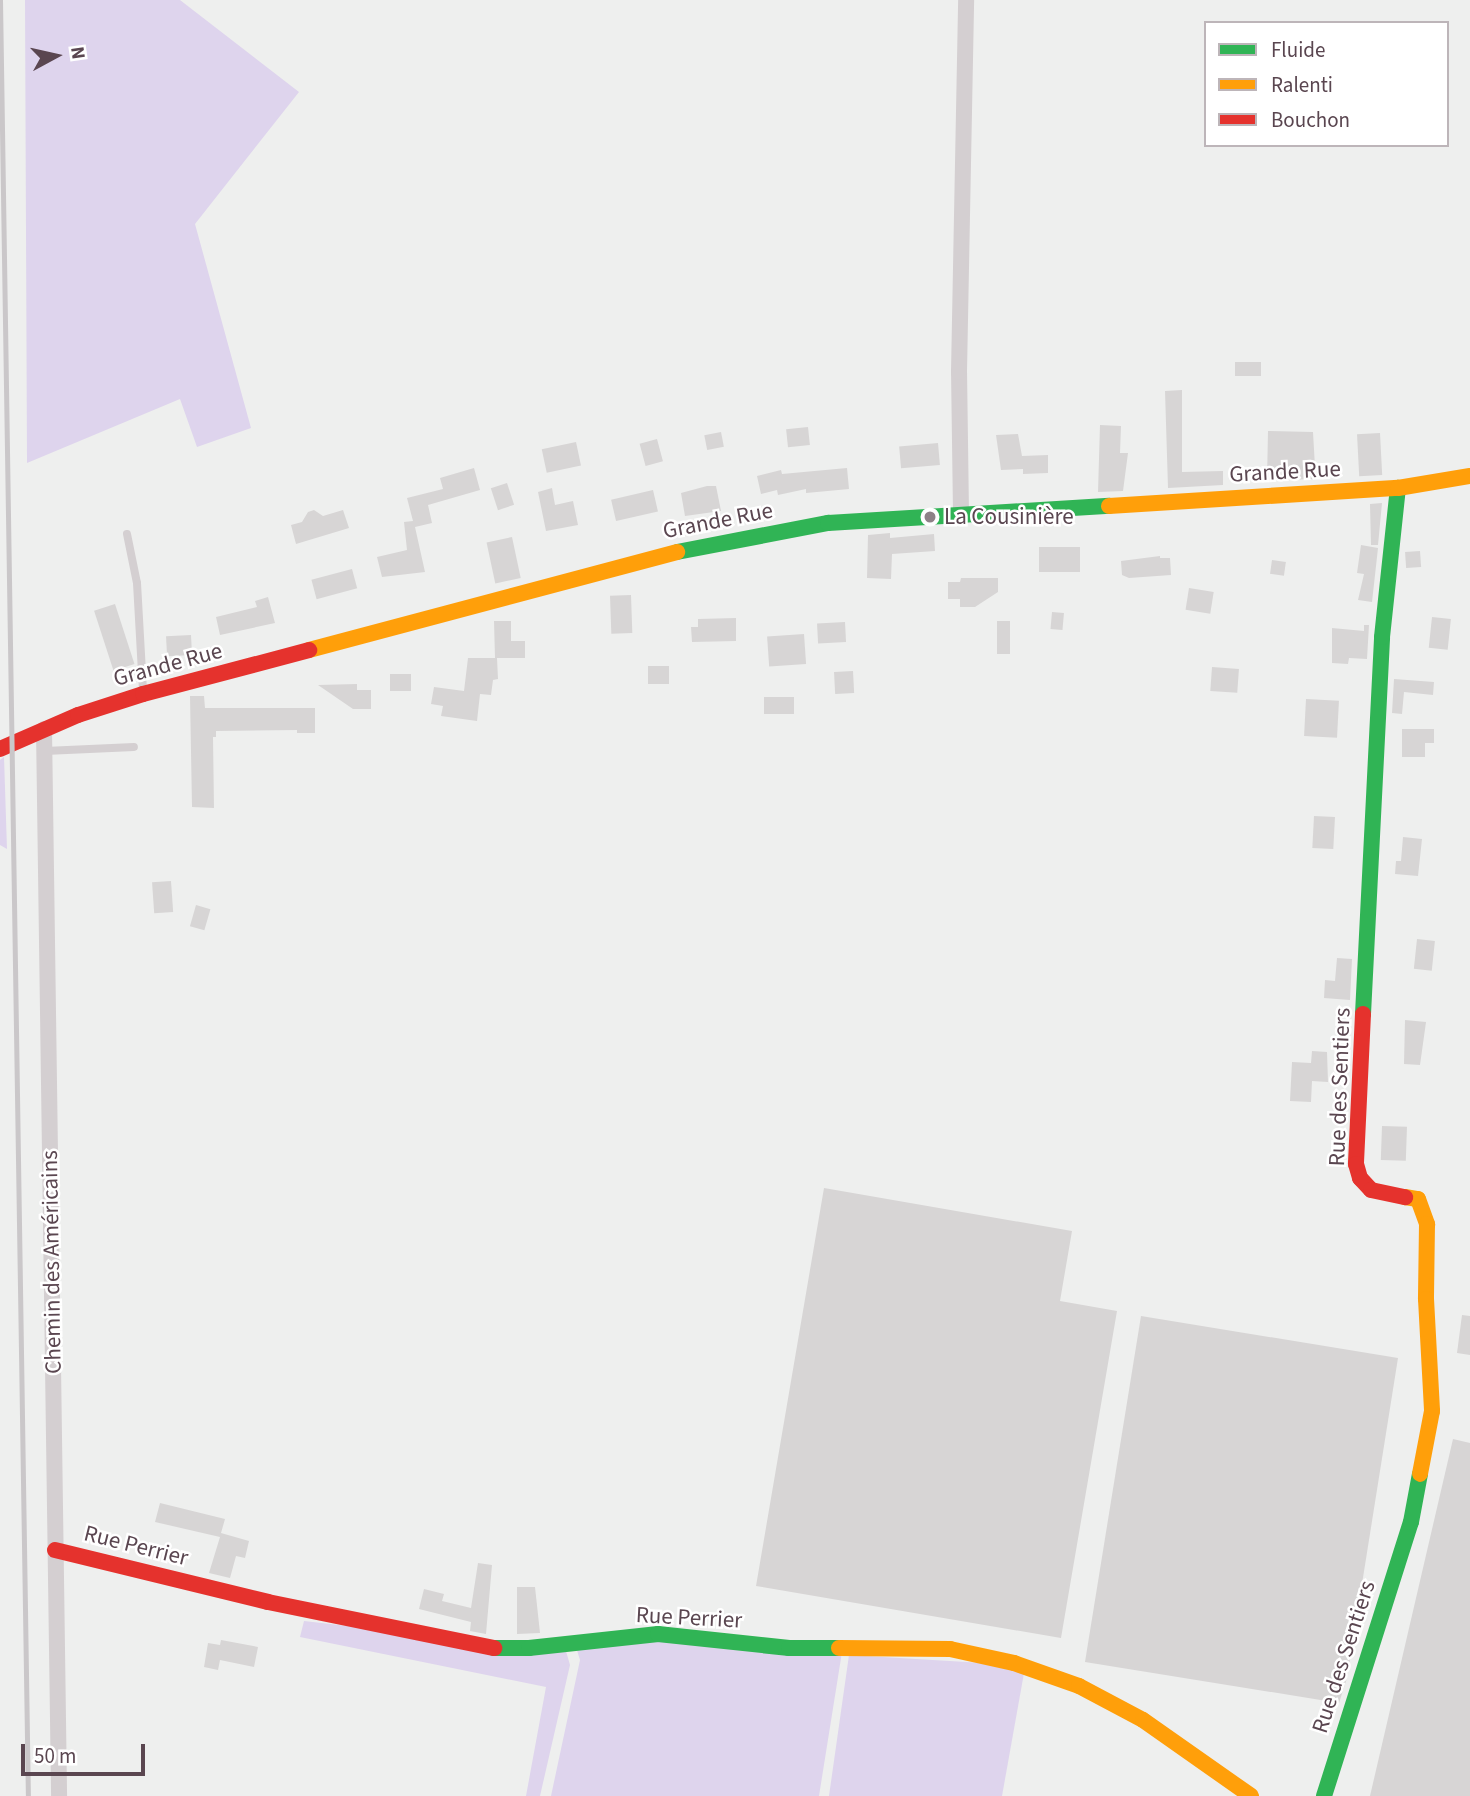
<!DOCTYPE html>
<meta charset="utf-8">
<style>
body{margin:0}
#map{position:relative;width:1470px;height:1796px;overflow:hidden;background:#eeefee;font-family:"Source Sans 3",sans-serif}
div>[style]{position:absolute}
.green>*{inset:0;background:#ded4ed}
.building>*{inset:0;background:#d7d5d5;transform-origin:0 0}
.lane>*{height:8px;margin:-4px;padding:0 4px;transform-origin:4px;border-radius:4px;background:#d4cfd1}
.street>*{height:16px;margin:-8px;padding:0 8px;transform-origin:8px;border-radius:8px;background:#d4cfd1}
.fast>*{height:16px;margin:-8px;padding:0 8px;transform-origin:8px;border-radius:8px;background:#30b455}
.slow>*{height:16px;margin:-8px;padding:0 8px;transform-origin:8px;border-radius:8px;background:#ff9f0a}
.jam>*{height:16px;margin:-8px;padding:0 8px;transform-origin:8px;border-radius:8px;background:#e5322d}
.rail>*{height:5px;margin:-2.5px;padding:0 2.5px;transform-origin:2.5px;border-radius:2.5px;background:#cac7c9}
.dots>*{width:19px;height:19px;translate:-50% -50%;box-sizing:border-box;border:4px solid #fff;border-radius:50%}
span{translate:-50% -50%;white-space:nowrap;text-align:center;line-height:1.15;-webkit-text-stroke:5px #fff;paint-order:stroke}
.street-label{font-size:23px;color:#5a4650}
.poi-label{font-size:23px;color:#5a4650}
.left{translate:0 -50%;text-align:left}
.legend{position:absolute;left:1204px;top:21px;width:245px;height:126px;box-sizing:border-box;background:#fff;border:2px solid #bdb5b9;margin:0;padding:9px 12px;list-style:none;font-size:21px;color:#5a4650}
.legend li{display:flex;align-items:center;gap:14px;height:35px}
.legend b{width:35px;border:2px solid #bdb5b9}
.north{position:absolute;left:21px;top:21px;width:70px;height:70px;-webkit-text-stroke:5px #fff;paint-order:stroke;rotate:82deg;font-size:19px;font-weight:700;line-height:28px;text-align:center;color:#5a4650}
.north::after{content:'';display:block;margin:auto;width:24px;height:32px;background:#5a4650;clip-path:polygon(50% 0,100% 100%,50% 72%,0 100%)}
.scale{position:absolute;left:21px;top:1744px;width:124px;height:32px;box-sizing:border-box;border:4px solid #5a4650;border-top:0;padding-left:9px;font-size:21px;line-height:24px;white-space:nowrap;color:#5a4650;-webkit-text-stroke:5px #fff;paint-order:stroke}
</style>
<div id="map">
<div class="green">
<div style="clip-path:polygon(25px 0,180px 0,299px 92px,195px 224px,251px 428px,197px 447px,180px 399px,27px 463px)"></div>
<div style="clip-path:polygon(4px 757px,7px 849px,0 845px,0 760px)"></div>
<div style="clip-path:polygon(304px 1621px,566px 1651px,570px 1665px,540px 1796px,526px 1796px,546px 1687px,300px 1637px)"></div>
<div style="clip-path:polygon(654px 1639px,842px 1652px,819px 1796px,551px 1796px,580px 1660px,576px 1647px)"></div>
<div style="clip-path:polygon(849px 1655px,983px 1663px,1024px 1673px,1002px 1796px,829px 1796px)"></div>
</div>
<div class="building">
<div style="left:1261px;top:362px;width:14px;height:26px;rotate:90deg"></div>
<div style="clip-path:polygon(1182px 390px,1182px 472px,1223px 471px,1223px 485px,1168px 488px,1165px 391px)"></div>
<div style="clip-path:polygon(1100px 425px,1121px 426px,1120px 453px,1128px 453px,1123px 491px,1098px 492px)"></div>
<div style="left:808px;top:427px;width:18px;height:22px;rotate:84deg"></div>
<div style="clip-path:polygon(1268px 431px,1313px 432px,1315px 467px,1320px 466px,1320px 479px,1267px 480px)"></div>
<div style="left:721px;top:432px;width:15px;height:17px;rotate:79deg"></div>
<div style="left:1380px;top:433px;width:42px;height:23px;rotate:87deg"></div>
<div style="clip-path:polygon(1018px 434px,1022px 456px,1048px 455px,1048px 473px,1023px 474px,1023px 469px,1001px 470px,996px 435px)"></div>
<div style="left:657px;top:439px;width:23px;height:18px;rotate:75deg"></div>
<div style="left:576px;top:442px;width:24px;height:35px;rotate:78deg"></div>
<div style="left:938px;top:443px;width:22px;height:39px;rotate:85deg"></div>
<div style="clip-path:polygon(474px 468px,480px 490px,428px 505px,432px 523px,415px 527px,425px 572px,382px 577px,377px 557px,407px 550px,404px 522px,413px 521px,407px 498px,443px 489px,440px 478px)"></div>
<div style="clip-path:polygon(847px 468px,849px 489px,806px 493px,806px 489px,778px 495px,777px 490px,761px 494px,757px 476px,781px 470px,782px 474px)"></div>
<div style="left:507px;top:483px;width:23px;height:17px;rotate:72deg"></div>
<div style="clip-path:polygon(707px 486px,716px 486px,721px 511px,685px 516px,681px 493px)"></div>
<div style="clip-path:polygon(552px 488px,555px 505px,573px 501px,578px 525px,546px 531px,538px 492px)"></div>
<div style="left:653px;top:490px;width:22px;height:43px;rotate:77deg"></div>
<div style="clip-path:polygon(1382px 503px,1378px 545px,1371px 545px,1370px 504px)"></div>
<div style="clip-path:polygon(314px 510px,323px 516px,343px 510px,349px 528px,296px 544px,291px 525px,302px 522px,308px 512px)"></div>
<div style="clip-path:polygon(890px 533px,890px 538px,934px 534px,935px 551px,892px 554px,891px 579px,867px 578px,868px 535px)"></div>
<div style="left:512px;top:537px;width:42px;height:26px;rotate:78deg"></div>
<div style="clip-path:polygon(1361px 545px,1378px 548px,1372px 602px,1358px 600px,1364px 574px,1357px 573px)"></div>
<div style="left:1080px;top:547px;width:25px;height:41px;rotate:90deg"></div>
<div style="left:1420px;top:551px;width:16px;height:15px;rotate:86deg"></div>
<div style="clip-path:polygon(1160px 556px,1160px 558px,1170px 558px,1171px 575px,1129px 578px,1122px 575px,1121px 561px)"></div>
<div style="left:1272px;top:560px;width:14px;height:14px;rotate:8deg"></div>
<div style="left:352px;top:569px;width:20px;height:42px;rotate:75deg"></div>
<div style="clip-path:polygon(961px 578px,998px 578px,998px 592px,975px 607px,960px 607px,960px 599px,948px 599px,948px 582px,960px 582px)"></div>
<div style="left:1189px;top:588px;width:25px;height:22px;rotate:9deg"></div>
<div style="left:631px;top:595px;width:38px;height:21px;rotate:88deg"></div>
<div style="clip-path:polygon(268px 597px,275px 623px,220px 635px,216px 617px,257px 607px,255px 601px)"></div>
<div style="left:115px;top:604px;width:63px;height:22px;rotate:72deg"></div>
<div style="left:1052px;top:612px;width:12px;height:17px;rotate:5deg"></div>
<div style="left:1432px;top:617px;width:19px;height:31px;rotate:6deg"></div>
<div style="clip-path:polygon(736px 618px,736px 641px,692px 642px,691px 627px,698px 627px,698px 619px)"></div>
<div style="clip-path:polygon(494px 621px,511px 621px,511px 641px,525px 641px,525px 658px,497px 658px,498px 679px,493px 680px,491px 695px,480px 694px,477px 721px,441px 716px,443px 706px,431px 704px,434px 687px,464px 691px,468px 658px,495px 658px)"></div>
<div style="left:997px;top:621px;width:13px;height:33px"></div>
<div style="left:845px;top:622px;width:20px;height:28px;rotate:87deg"></div>
<div style="clip-path:polygon(1364px 625px,1369px 625px,1367px 659px,1349px 658px,1348px 664px,1332px 663px,1332px 628px,1364px 631px)"></div>
<div style="left:804px;top:634px;width:30px;height:37px;rotate:86deg"></div>
<div style="left:191px;top:635px;width:20px;height:25px;rotate:87deg"></div>
<div style="left:648px;top:666px;width:21px;height:18px"></div>
<div style="left:1212px;top:667px;width:27px;height:24px;rotate:4deg"></div>
<div style="left:853px;top:671px;width:22px;height:19px;rotate:87deg"></div>
<div style="left:411px;top:674px;width:17px;height:21px;rotate:90deg"></div>
<div style="clip-path:polygon(1394px 679px,1434px 682px,1433px 695px,1404px 692px,1402px 714px,1392px 713px)"></div>
<div style="clip-path:polygon(357px 684px,357px 690px,371px 690px,371px 709px,353px 709px,318px 685px)"></div>
<div style="clip-path:polygon(190px 696px,204px 696px,205px 708px,315px 708px,315px 733px,297px 733px,297px 730px,216px 731px,216px 737px,213px 737px,214px 808px,192px 807px)"></div>
<div style="left:794px;top:697px;width:17px;height:30px;rotate:90deg"></div>
<div style="left:1306px;top:699px;width:33px;height:37px;rotate:3deg"></div>
<div style="clip-path:polygon(1402px 729px,1434px 729px,1434px 743px,1425px 743px,1425px 757px,1402px 757px)"></div>
<div style="left:1314px;top:816px;width:21px;height:32px;rotate:3deg"></div>
<div style="clip-path:polygon(1403px 837px,1422px 839px,1418px 876px,1395px 874px,1396px 861px,1401px 861px)"></div>
<div style="left:171px;top:881px;width:31px;height:19px;rotate:86deg"></div>
<div style="left:196px;top:905px;width:15px;height:22px;rotate:16deg"></div>
<div style="left:1417px;top:939px;width:18px;height:30px;rotate:6deg"></div>
<div style="clip-path:polygon(1337px 958px,1352px 959px,1350px 1000px,1324px 998px,1325px 980px,1335px 981px)"></div>
<div style="clip-path:polygon(1405px 1020px,1426px 1022px,1420px 1065px,1404px 1064px)"></div>
<div style="clip-path:polygon(1312px 1051px,1327px 1052px,1328px 1082px,1312px 1081px,1311px 1102px,1290px 1101px,1292px 1062px,1311px 1063px)"></div>
<div style="left:1382px;top:1126px;width:25px;height:34px;rotate:2deg"></div>
<div style="clip-path:polygon(824px 1188px,1072px 1231px,1060px 1301px,1117px 1311px,1061px 1638px,756px 1586px)"></div>
<div style="clip-path:polygon(1462px 1315px,1470px 1316px,1470px 1355px,1457px 1353px)"></div>
<div style="clip-path:polygon(1141px 1316px,1398px 1358px,1347px 1678px,1339px 1703px,1085px 1662px)"></div>
<div style="clip-path:polygon(1453px 1439px,1470px 1443px,1470px 1796px,1370px 1796px)"></div>
<div style="clip-path:polygon(160px 1503px,225px 1519px,221px 1533px,249px 1541px,245px 1558px,236px 1556px,230px 1578px,209px 1573px,220px 1537px,155px 1522px)"></div>
<div style="clip-path:polygon(478px 1563px,492px 1565px,486px 1634px,470px 1631px,471px 1622px,419px 1609px,424px 1589px,444px 1594px,442px 1601px,471px 1608px)"></div>
<div style="clip-path:polygon(517px 1587px,535px 1587px,540px 1633px,517px 1634px)"></div>
<div style="clip-path:polygon(221px 1640px,258px 1647px,254px 1667px,220px 1660px,218px 1670px,204px 1667px,208px 1643px,220px 1645px)"></div>
</div>
<div class="lane">
<div style="left:127px;top:534px;width:50px;rotate:78.5deg"></div>
<div style="left:137px;top:583px;width:108px;rotate:86.8deg"></div>
<div style="left:45px;top:751px;width:89px;rotate:-2.6deg"></div>
</div>
<div class="street">
<div style="left:961px;top:513px;width:141px;rotate:-90.8deg"></div>
<div style="left:959px;top:372px;width:372px;rotate:-88.9deg"></div>
<div style="left:44px;top:729px;width:1067px;rotate:89.19deg"></div>
</div>
<div class="fast">
<div style="left:677px;top:552px;width:154px;rotate:-10.9deg"></div>
<div style="left:828px;top:523px;width:282px;rotate:-3.5deg"></div>
<div style="left:1363px;top:1014px;width:377px;rotate:-87.1deg"></div>
<div style="left:1382px;top:637px;width:150px;rotate:-83.9deg"></div>
<div style="left:494px;top:1648px;width:35px"></div>
<div style="left:529px;top:1648px;width:130px;rotate:-6.2deg"></div>
<div style="left:658px;top:1634px;width:132px;rotate:6.1deg"></div>
<div style="left:789px;top:1648px;width:50px"></div>
<div style="left:1324px;top:1796px;width:287px;rotate:-72.4deg"></div>
<div style="left:1411px;top:1522px;width:49px;rotate:-79.4deg"></div>
</div>
<div class="slow">
<div style="left:1109px;top:506px;width:290px;rotate:-3.6deg"></div>
<div style="left:1398px;top:488px;width:73px;rotate:-9.5deg"></div>
<div style="left:309px;top:650px;width:381px;rotate:-14.9deg"></div>
<div style="left:1405px;top:1197px;width:13px;rotate:9deg"></div>
<div style="left:1418px;top:1199px;width:27px;rotate:70deg"></div>
<div style="left:1427px;top:1224px;width:75px;rotate:90.8deg"></div>
<div style="left:1426px;top:1299px;width:112px;rotate:86.9deg"></div>
<div style="left:1432px;top:1411px;width:64px;rotate:100.8deg"></div>
<div style="left:839px;top:1648px;width:111px;rotate:0.5deg"></div>
<div style="left:950px;top:1649px;width:66px;rotate:12.3deg"></div>
<div style="left:1014px;top:1663px;width:69px;rotate:19.5deg"></div>
<div style="left:1079px;top:1686px;width:72px;rotate:28deg"></div>
<div style="left:1143px;top:1720px;width:132px;rotate:35.1deg"></div>
</div>
<div class="jam">
<div style="left:0;top:749px;width:85px;rotate:-23.6deg"></div>
<div style="left:78px;top:715px;width:68px;rotate:-17.9deg"></div>
<div style="left:143px;top:694px;width:172px;rotate:-14.8deg"></div>
<div style="left:1363px;top:1014px;width:150px;rotate:92.7deg"></div>
<div style="left:1356px;top:1164px;width:15px;rotate:74deg"></div>
<div style="left:1360px;top:1178px;width:16px;rotate:47deg"></div>
<div style="left:1371px;top:1190px;width:35px;rotate:12deg"></div>
<div style="left:55px;top:1550px;width:219px;rotate:13.7deg"></div>
<div style="left:268px;top:1602px;width:231px;rotate:11.5deg"></div>
</div>
<div class="rail">
<div style="left:0;top:0;width:1796px;rotate:89.11deg"></div>
</div>
<div class="dots">
<div style="left:930px;top:517px;background:#8e8187"></div>
</div>
<div class="street-label">
<span style="left:1285px;top:472px;rotate:-3deg">Grande Rue</span>
<span style="left:718px;top:521px;rotate:-11deg">Grande Rue</span>
<span style="left:168px;top:665px;rotate:-15deg">Grande Rue</span>
<span style="left:1340px;top:1087px;rotate:-88deg">Rue des Sentiers</span>
<span style="left:52px;top:1262px;rotate:-91deg">Chemin des Américains</span>
<span style="left:136px;top:1546px;rotate:14deg">Rue Perrier</span>
<span style="left:689px;top:1618px;rotate:3deg">Rue Perrier</span>
<span style="left:1344px;top:1657px;rotate:-72deg">Rue des Sentiers</span>
</div>
<div class="poi-label">
<span class="left" style="left:944px;top:517px">La Cousinière</span>
</div>
<ul class="legend">
<li><b style="height:9px;background:#30b455"></b>Fluide</li>
<li><b style="height:9px;background:#ff9f0a"></b>Ralenti</li>
<li><b style="height:9px;background:#e5322d"></b>Bouchon</li>
</ul>
<div class="north">N</div>
<div class="scale">50 m</div>
</div>
